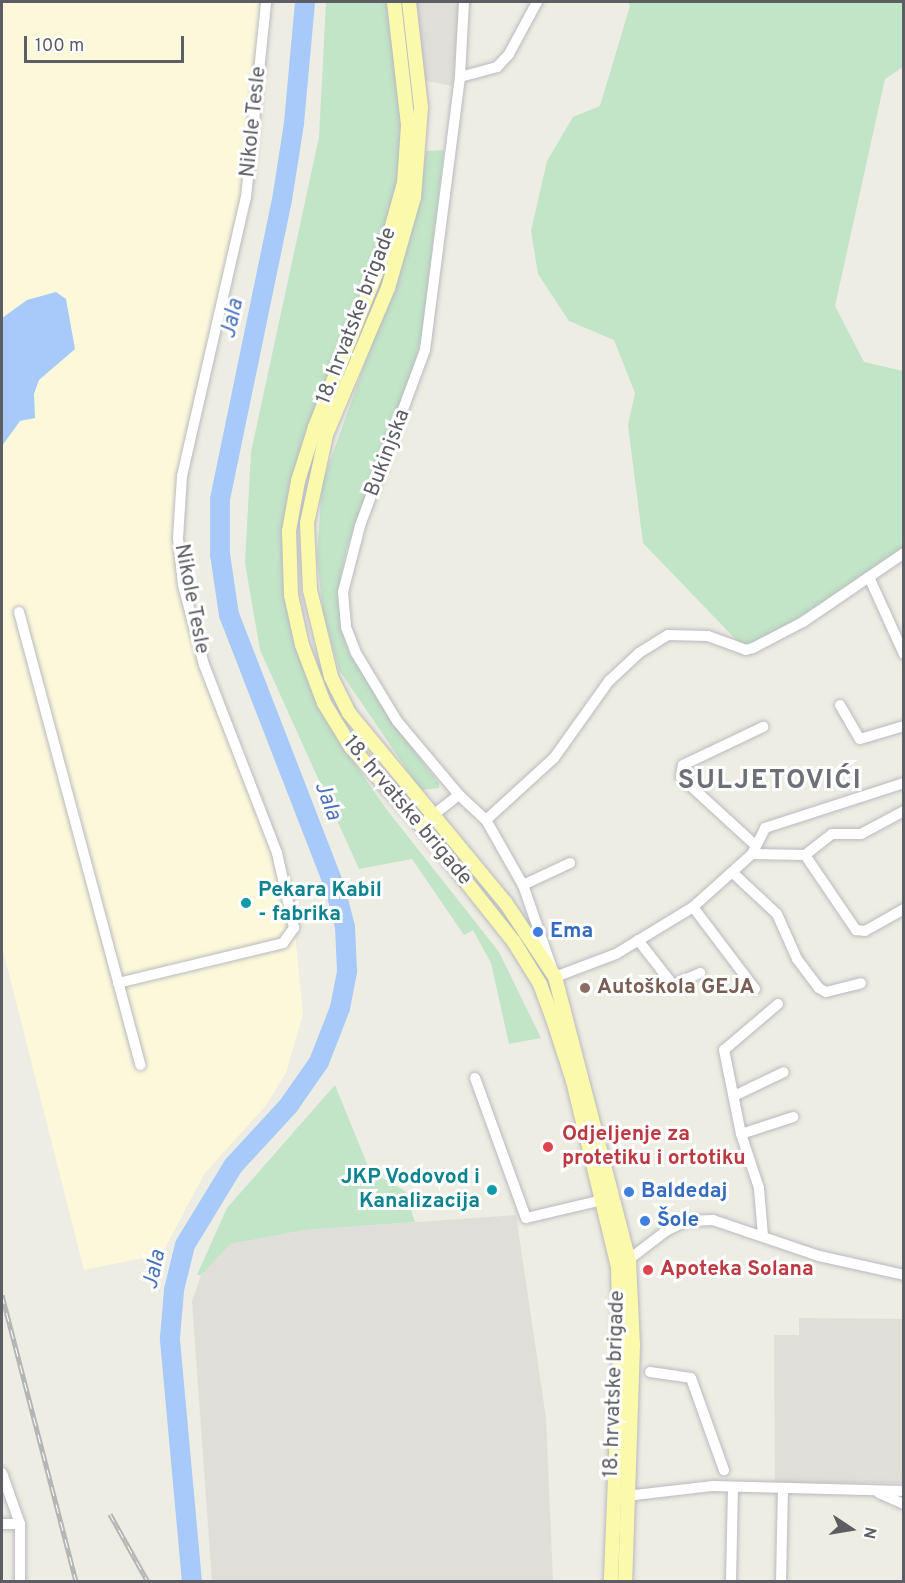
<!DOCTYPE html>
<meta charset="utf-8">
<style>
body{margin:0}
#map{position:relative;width:905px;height:1583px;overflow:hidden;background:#eeede4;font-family:Overpass,sans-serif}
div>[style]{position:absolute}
.commercial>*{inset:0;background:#fcf9db}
.industrial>*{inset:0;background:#dfded8}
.green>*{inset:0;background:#c2e4c7}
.water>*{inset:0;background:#a7cafa}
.river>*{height:20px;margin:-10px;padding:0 10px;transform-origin:10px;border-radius:10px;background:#a7cafa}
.roads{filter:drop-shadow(0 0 2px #b9babf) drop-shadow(0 0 2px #b9babf)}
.minor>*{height:10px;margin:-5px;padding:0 5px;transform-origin:5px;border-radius:5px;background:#fff}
.major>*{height:14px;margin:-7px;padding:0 7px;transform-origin:7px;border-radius:7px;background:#fbfaac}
.rail>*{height:5px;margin-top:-2.5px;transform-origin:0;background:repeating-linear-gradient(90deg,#fff 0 9px,#b4b5b5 0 18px);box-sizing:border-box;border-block:2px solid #b4b5b5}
.dots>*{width:16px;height:16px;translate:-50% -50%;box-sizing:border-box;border:3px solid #fff;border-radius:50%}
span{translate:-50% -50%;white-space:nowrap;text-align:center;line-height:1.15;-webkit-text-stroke:6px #fff;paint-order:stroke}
.street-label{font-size:21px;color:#5c5e64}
.culture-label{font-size:21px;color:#0d838f;font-weight:700}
.left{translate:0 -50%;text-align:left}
.right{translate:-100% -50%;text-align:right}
.shop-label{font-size:21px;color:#366cbe;font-weight:700}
.education-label{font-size:21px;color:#785e54;font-weight:700}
.health-label{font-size:21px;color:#be3a42;font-weight:700}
.water-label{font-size:22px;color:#4b71bd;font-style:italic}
.district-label{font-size:27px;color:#6d7076;font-weight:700;letter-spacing:1.5px}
.frame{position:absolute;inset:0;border:3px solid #5c5e64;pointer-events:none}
.north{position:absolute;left:821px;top:1499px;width:60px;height:60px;-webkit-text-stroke:4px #fff;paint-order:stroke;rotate:102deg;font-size:16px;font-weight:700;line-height:24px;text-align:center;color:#5c5e64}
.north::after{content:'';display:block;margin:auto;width:21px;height:27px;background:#5c5e64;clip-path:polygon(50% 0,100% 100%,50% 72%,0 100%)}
.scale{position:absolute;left:24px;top:36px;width:160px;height:27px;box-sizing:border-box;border:3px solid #5c5e64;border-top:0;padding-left:8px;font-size:18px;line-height:21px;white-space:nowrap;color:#5c5e64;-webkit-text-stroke:4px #fff;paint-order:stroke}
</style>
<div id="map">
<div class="commercial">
<div style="clip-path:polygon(2px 2px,266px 2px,246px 197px,199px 402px,178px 538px,204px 665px,277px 853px,293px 914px,303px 1014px,286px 1073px,266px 1105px,204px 1174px,162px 1254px,84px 1270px,2px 946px)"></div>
</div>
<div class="industrial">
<div style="clip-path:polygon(416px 2px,461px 2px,452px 86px,422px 80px)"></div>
<div style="clip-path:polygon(516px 1215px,546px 1418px,553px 1581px,212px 1582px,192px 1302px,201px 1275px,217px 1255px,230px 1244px,305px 1230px)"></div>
<div style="clip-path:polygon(799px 1318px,903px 1319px,903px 1483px,775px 1482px,774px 1335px,799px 1335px)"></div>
</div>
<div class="green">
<div style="clip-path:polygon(326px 2px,390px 2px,403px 124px,400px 178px,369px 276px,298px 457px,285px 576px,292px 632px,335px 735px,387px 810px,499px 952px,541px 1038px,509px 1044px,491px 963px,473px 930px,464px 935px,412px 859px,359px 869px,260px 650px,245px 563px,251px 452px,319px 137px)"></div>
<div style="clip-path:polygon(628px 2px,903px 2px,903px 67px,885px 79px,835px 306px,864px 362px,903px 371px,903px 553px,746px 650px,643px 543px,628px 425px,635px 393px,614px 340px,569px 321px,538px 274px,531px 231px,547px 161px,573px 117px,600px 106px,630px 6px)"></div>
<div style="clip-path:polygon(444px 150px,422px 333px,413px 371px,347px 547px,340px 580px,340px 626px,350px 654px,393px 722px,439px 783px,439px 788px,421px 790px,339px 670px,323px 612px,317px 557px,322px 484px,398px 270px,419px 201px,426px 151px)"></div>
<div style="clip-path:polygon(335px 1085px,370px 1171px,405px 1191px,415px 1222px,305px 1230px,230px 1244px,201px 1275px,197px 1275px,227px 1208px)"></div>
</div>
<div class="water">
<div style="clip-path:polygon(56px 292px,66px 299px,75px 349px,39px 380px,34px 394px,35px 418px,20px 421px,2px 446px,2px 318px,27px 300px)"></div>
</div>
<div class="river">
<div style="left:192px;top:1582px;width:245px;rotate:-95.2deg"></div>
<div style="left:170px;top:1338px;width:48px;rotate:-85.2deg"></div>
<div style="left:174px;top:1290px;width:46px;rotate:-76.3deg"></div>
<div style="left:185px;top:1245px;width:92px;rotate:-58.7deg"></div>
<div style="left:233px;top:1166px;width:83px;rotate:-47.4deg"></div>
<div style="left:289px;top:1105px;width:52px;rotate:-55.1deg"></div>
<div style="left:319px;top:1062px;width:58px;rotate:-68.7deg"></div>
<div style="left:340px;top:1008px;width:38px;rotate:-79deg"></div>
<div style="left:347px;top:971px;width:44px;rotate:-92.6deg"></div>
<div style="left:345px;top:927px;width:40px;rotate:-104.4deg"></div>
<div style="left:335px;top:888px;width:293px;rotate:-111.2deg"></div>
<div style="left:229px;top:615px;width:62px;rotate:-98.4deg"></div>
<div style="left:220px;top:554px;width:55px;rotate:-90deg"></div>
<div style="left:220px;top:499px;width:305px;rotate:-78.3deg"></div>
<div style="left:282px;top:200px;width:78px;rotate:-81.1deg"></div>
<div style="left:294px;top:123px;width:121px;rotate:-84.8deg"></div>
</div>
<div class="roads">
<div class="minor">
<div style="left:464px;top:2px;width:75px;rotate:93.1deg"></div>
<div style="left:460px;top:77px;width:275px;rotate:97.3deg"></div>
<div style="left:425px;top:350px;width:188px;rotate:110.3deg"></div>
<div style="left:360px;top:526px;width:68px;rotate:104.4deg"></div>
<div style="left:343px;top:592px;width:35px;rotate:85deg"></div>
<div style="left:346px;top:627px;width:28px;rotate:69deg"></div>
<div style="left:356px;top:653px;width:79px;rotate:58.9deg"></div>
<div style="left:397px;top:721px;width:97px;rotate:50deg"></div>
<div style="left:459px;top:795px;width:37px;rotate:43deg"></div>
<div style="left:486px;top:820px;width:75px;rotate:60.4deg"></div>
<div style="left:523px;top:885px;width:97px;rotate:70.8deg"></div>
<div style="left:555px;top:977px;width:65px;rotate:-20.7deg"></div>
<div style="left:616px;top:954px;width:90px;rotate:-31.4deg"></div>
<div style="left:693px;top:907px;width:79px;rotate:-41.9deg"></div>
<div style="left:752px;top:854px;width:29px;rotate:-63deg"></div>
<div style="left:765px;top:828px;width:146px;rotate:-17.9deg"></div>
<div style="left:460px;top:77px;width:38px;rotate:-15deg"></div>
<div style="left:497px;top:67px;width:18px;rotate:-47deg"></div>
<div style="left:509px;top:54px;width:59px;rotate:-61.7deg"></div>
<div style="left:869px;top:577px;width:85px;rotate:65.6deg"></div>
<div style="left:19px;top:612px;width:469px;rotate:75deg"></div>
<div style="left:840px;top:705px;width:39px;rotate:60deg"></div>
<div style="left:860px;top:739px;width:46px;rotate:-16.5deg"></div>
<div style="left:428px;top:819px;width:39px;rotate:-38deg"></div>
<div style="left:486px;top:820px;width:92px;rotate:-42.4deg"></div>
<div style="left:554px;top:758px;width:95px;rotate:-54.5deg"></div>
<div style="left:609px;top:681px;width:41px;rotate:-43deg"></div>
<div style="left:639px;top:653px;width:34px;rotate:-32deg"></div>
<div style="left:668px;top:635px;width:40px;rotate:1.4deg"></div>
<div style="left:708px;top:636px;width:40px;rotate:20.2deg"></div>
<div style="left:746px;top:650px;width:7px;rotate:-16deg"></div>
<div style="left:753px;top:648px;width:56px;rotate:-27.5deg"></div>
<div style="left:803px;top:622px;width:122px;rotate:-34.3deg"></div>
<div style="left:754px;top:844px;width:99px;rotate:-137.5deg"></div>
<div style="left:681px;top:777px;width:12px;rotate:-81deg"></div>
<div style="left:683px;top:765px;width:89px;rotate:-25.4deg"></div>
<div style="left:752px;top:854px;width:53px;rotate:1.1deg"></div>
<div style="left:805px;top:855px;width:34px;rotate:-38deg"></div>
<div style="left:832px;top:834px;width:29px"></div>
<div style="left:861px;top:834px;width:49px;rotate:-28.1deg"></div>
<div style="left:805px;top:855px;width:91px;rotate:55.8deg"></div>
<div style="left:856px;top:930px;width:9px;rotate:6deg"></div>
<div style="left:865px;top:931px;width:45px;rotate:-29.4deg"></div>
<div style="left:733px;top:873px;width:60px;rotate:43deg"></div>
<div style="left:777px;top:914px;width:49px;rotate:66deg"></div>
<div style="left:797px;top:959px;width:36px;rotate:53deg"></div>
<div style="left:819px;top:988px;width:8px;rotate:30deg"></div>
<div style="left:826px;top:992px;width:36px;rotate:-14deg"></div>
<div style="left:523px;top:885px;width:52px;rotate:-25.1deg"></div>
<div style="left:693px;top:907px;width:103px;rotate:52.9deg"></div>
<div style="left:638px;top:940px;width:57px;rotate:52.1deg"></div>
<div style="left:673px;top:985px;width:30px;rotate:-24deg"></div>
<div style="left:118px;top:983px;width:170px;rotate:-13.6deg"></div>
<div style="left:283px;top:943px;width:19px;rotate:-54deg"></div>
<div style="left:294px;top:928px;width:77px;rotate:-102.8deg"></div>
<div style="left:277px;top:853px;width:202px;rotate:-111.2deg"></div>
<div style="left:204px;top:665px;width:83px;rotate:-104.7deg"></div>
<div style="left:183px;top:585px;width:47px;rotate:-96.1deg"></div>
<div style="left:178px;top:538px;width:62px;rotate:-86.3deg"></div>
<div style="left:182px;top:476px;width:286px;rotate:-77.1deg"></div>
<div style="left:246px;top:197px;width:196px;rotate:-84.1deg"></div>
<div style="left:475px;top:1078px;width:149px;rotate:70deg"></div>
<div style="left:526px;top:1218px;width:78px;rotate:-13.3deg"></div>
<div style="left:734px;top:1096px;width:55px;rotate:-25.6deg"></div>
<div style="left:741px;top:1134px;width:55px;rotate:-18.1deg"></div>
<div style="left:763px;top:1236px;width:48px;rotate:-94.8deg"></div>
<div style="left:759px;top:1188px;width:57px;rotate:-108.4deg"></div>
<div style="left:741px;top:1134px;width:86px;rotate:-101.4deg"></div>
<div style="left:724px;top:1050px;width:71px;rotate:-40.4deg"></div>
<div style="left:623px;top:1264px;width:54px;rotate:-37.5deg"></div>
<div style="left:666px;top:1231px;width:22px;rotate:-27deg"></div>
<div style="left:686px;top:1221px;width:27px;rotate:-2deg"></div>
<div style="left:713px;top:1220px;width:112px;rotate:18.8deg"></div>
<div style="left:819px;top:1256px;width:87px;rotate:12.6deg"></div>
<div style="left:650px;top:1372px;width:41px;rotate:8.3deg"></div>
<div style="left:691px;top:1378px;width:98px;rotate:70.3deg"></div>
<div style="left:2px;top:1473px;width:54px;rotate:70.6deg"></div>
<div style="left:20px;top:1524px;width:18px;rotate:180deg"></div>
<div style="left:879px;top:1493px;width:27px;rotate:24deg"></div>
<div style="left:626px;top:1496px;width:88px;rotate:-6.6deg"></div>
<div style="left:713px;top:1486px;width:191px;rotate:1.5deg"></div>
<div style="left:20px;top:1524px;width:58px;rotate:90deg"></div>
<div style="left:731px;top:1582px;width:95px;rotate:-88.8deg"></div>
<div style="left:781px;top:1582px;width:94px;rotate:-88.8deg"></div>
</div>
<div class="major">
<div style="left:394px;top:2px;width:124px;rotate:83.5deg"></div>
<div style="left:408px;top:125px;width:58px;rotate:93.9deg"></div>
<div style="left:404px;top:183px;width:71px;rotate:105.6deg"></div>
<div style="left:385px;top:251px;width:189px;rotate:111.7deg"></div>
<div style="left:315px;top:427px;width:57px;rotate:107.5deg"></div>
<div style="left:298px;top:481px;width:51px;rotate:100.2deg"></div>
<div style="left:289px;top:531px;width:64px;rotate:88.2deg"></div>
<div style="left:291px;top:595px;width:51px;rotate:77.6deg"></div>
<div style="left:302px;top:645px;width:62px;rotate:69.2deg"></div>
<div style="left:324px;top:703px;width:52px;rotate:58.5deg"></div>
<div style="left:351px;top:747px;width:105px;rotate:48.1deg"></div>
<div style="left:421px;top:825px;width:149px;rotate:51.5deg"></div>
<div style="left:514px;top:942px;width:49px;rotate:58.2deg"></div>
<div style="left:540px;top:984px;width:40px;rotate:69.8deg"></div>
<div style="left:554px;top:1022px;width:62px;rotate:72.1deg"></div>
<div style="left:573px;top:1081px;width:191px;rotate:76.4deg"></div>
<div style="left:618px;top:1267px;width:86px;rotate:88.7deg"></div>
<div style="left:620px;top:1353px;width:229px;rotate:92.3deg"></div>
<div style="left:409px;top:2px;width:106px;rotate:83.5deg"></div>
<div style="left:421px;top:107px;width:90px;rotate:94.4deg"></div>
<div style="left:414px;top:197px;width:95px;rotate:105.9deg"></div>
<div style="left:388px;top:288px;width:160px;rotate:112.9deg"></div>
<div style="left:326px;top:435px;width:90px;rotate:102.2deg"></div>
<div style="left:307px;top:523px;width:67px;rotate:87.4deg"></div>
<div style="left:310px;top:590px;width:89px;rotate:76.4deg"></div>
<div style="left:331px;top:677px;width:40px;rotate:63.4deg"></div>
<div style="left:349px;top:713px;width:245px;rotate:50.5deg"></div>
<div style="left:505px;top:902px;width:90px;rotate:56.3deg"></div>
<div style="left:555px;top:977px;width:293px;rotate:75.4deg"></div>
<div style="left:629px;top:1261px;width:84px;rotate:87.3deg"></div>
<div style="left:633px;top:1345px;width:237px;rotate:91.9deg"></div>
</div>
</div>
<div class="rail">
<div style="left:2px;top:1295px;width:296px;rotate:75.5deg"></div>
<div style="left:110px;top:1514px;width:78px;rotate:60.8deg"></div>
</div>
<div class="dots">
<div style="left:246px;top:903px;background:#0f9aa8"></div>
<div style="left:538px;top:932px;background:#3f7fe0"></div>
<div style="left:585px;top:988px;background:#8d6e63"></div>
<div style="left:548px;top:1147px;background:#e0444e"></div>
<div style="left:492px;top:1190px;background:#0f9aa8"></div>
<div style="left:629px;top:1192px;background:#3f7fe0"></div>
<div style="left:645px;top:1221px;background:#3f7fe0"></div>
<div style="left:648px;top:1270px;background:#e0444e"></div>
</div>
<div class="street-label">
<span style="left:254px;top:122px;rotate:-84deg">Nikole Tesle</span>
<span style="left:357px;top:316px;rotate:-69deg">18. hrvatske brigade</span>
<span style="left:388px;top:453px;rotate:-69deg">Bukinjska</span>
<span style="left:191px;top:599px;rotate:79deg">Nikole Tesle</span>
<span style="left:407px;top:811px;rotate:50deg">18. hrvatske brigade</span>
<span style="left:615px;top:1384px;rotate:-88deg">18. hrvatske brigade</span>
</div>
<div class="culture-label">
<span class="left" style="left:258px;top:903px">Pekara Kabil<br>- fabrika</span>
<span class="right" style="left:480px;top:1190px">JKP Vodovod i<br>Kanalizacija</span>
</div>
<div class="shop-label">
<span class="left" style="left:550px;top:932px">Ema</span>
<span class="left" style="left:641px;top:1192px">Baldedaj</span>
<span class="left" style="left:657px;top:1221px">Šole</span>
</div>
<div class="education-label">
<span class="left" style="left:597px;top:988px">Autoškola GEJA</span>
</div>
<div class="health-label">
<span class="left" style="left:562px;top:1147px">Odjeljenje za<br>protetiku i ortotiku</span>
<span class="left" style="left:660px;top:1270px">Apoteka Solana</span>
</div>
<div class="water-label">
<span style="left:233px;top:319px;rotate:-78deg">Jala</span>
<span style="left:327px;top:801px;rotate:69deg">Jala</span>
<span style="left:155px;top:1270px;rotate:-78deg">Jala</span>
</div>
<div class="district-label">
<span style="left:770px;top:782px">SULJETOVIĆI</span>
</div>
<div class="frame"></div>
<div class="north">N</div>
<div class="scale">100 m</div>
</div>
